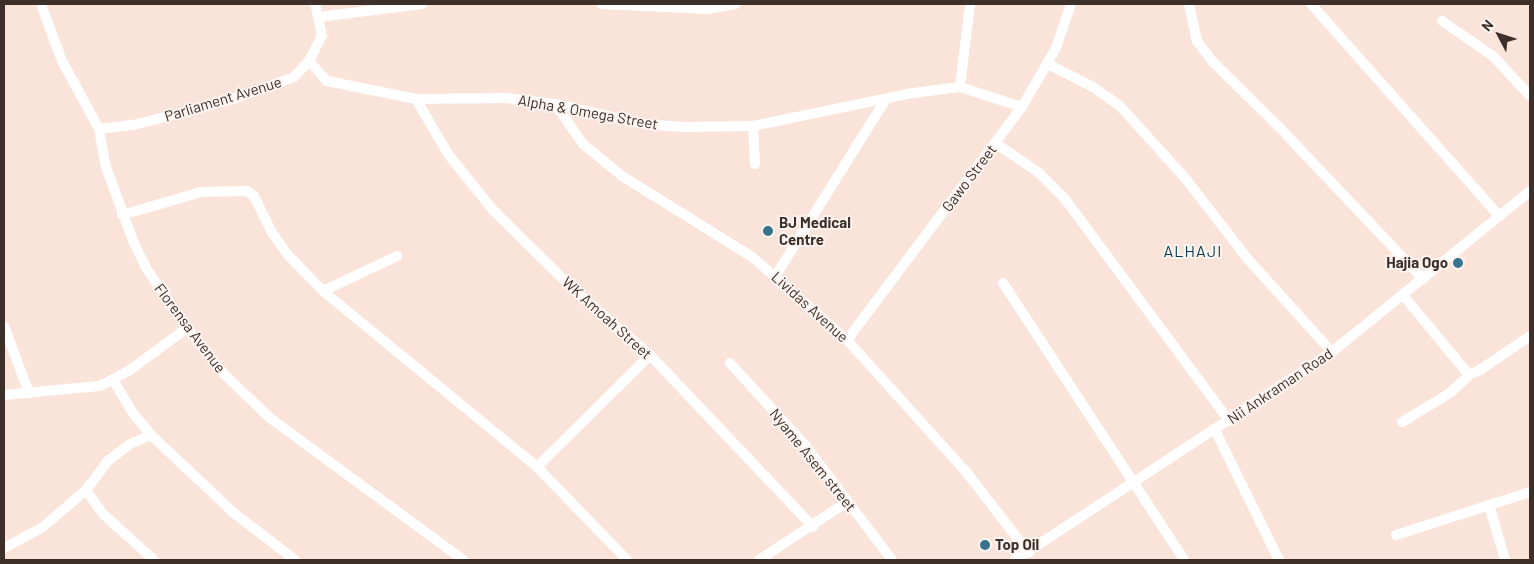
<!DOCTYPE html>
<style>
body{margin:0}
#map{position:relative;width:1534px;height:564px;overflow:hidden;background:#fae3d9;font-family:Barlow,sans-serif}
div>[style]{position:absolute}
.minor>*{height:10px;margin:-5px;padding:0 5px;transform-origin:5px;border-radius:5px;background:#fff}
.dots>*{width:14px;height:14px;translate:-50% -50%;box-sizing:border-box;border:2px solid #fcf4f0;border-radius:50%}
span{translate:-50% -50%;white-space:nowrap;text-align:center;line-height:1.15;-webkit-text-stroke:4px #fcf4f0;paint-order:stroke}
.street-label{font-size:15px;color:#3d2f29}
.poi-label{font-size:15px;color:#3d2f29;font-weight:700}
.left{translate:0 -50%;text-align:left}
.right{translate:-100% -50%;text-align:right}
.neighbourhood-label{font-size:16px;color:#053b4c;letter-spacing:1px}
.frame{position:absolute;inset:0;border:5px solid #3d2f29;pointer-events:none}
.north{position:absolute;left:1474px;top:10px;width:50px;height:50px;-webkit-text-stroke:4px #fcf4f0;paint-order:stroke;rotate:310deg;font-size:14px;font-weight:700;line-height:20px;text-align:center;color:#3d2f29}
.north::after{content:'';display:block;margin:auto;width:18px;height:22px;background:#3d2f29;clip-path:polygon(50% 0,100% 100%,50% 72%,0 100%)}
</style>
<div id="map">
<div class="minor">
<div style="left:41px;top:4px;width:61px;rotate:69.8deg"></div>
<div style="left:62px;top:61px;width:77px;rotate:61.4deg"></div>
<div style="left:99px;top:129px;width:39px;rotate:80deg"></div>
<div style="left:106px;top:167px;width:81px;rotate:69.8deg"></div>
<div style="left:134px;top:243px;width:28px;rotate:64deg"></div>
<div style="left:146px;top:268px;width:73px;rotate:55.7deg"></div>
<div style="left:187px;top:328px;width:60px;rotate:51deg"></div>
<div style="left:225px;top:375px;width:62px;rotate:43.7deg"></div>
<div style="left:270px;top:418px;width:240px;rotate:36.3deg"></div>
<div style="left:601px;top:4px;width:107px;rotate:2.7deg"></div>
<div style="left:708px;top:9px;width:28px;rotate:-10deg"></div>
<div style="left:1189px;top:4px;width:38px;rotate:78deg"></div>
<div style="left:1197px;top:41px;width:26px;rotate:53deg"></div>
<div style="left:1213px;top:62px;width:91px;rotate:44.6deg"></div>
<div style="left:1278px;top:126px;width:211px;rotate:46.5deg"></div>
<div style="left:1311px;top:4px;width:283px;rotate:48.4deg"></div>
<div style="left:319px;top:17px;width:104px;rotate:-7.2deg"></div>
<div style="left:1442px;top:21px;width:62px;rotate:34.5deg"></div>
<div style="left:1493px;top:56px;width:54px;rotate:47.2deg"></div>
<div style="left:309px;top:61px;width:27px;rotate:48deg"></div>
<div style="left:327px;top:81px;width:91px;rotate:11.4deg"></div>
<div style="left:416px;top:99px;width:91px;rotate:-0.6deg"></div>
<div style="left:507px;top:98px;width:48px;rotate:7.1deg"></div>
<div style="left:555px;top:104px;width:90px;rotate:12.8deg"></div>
<div style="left:643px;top:124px;width:40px;rotate:4.3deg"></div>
<div style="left:683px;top:127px;width:70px;rotate:-0.8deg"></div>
<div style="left:753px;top:126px;width:163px;rotate:-11.7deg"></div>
<div style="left:913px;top:93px;width:47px;rotate:-7.3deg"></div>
<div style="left:960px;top:87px;width:65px;rotate:17.9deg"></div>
<div style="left:1048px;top:64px;width:51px;rotate:27.1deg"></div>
<div style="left:1093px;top:87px;width:32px;rotate:35deg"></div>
<div style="left:1119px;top:105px;width:98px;rotate:47.9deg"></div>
<div style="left:1185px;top:178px;width:101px;rotate:52.2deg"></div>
<div style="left:1247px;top:258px;width:127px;rotate:47.9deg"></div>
<div style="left:960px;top:87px;width:84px;rotate:-83.1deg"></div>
<div style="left:416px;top:99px;width:64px;rotate:59.8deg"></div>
<div style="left:448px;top:154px;width:72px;rotate:51.2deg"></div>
<div style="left:493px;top:210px;width:112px;rotate:44.6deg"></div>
<div style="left:573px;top:289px;width:101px;rotate:40.6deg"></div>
<div style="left:650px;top:355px;width:237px;rotate:46.5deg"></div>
<div style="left:555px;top:104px;width:49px;rotate:55deg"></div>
<div style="left:583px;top:144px;width:50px;rotate:39.4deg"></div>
<div style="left:622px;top:176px;width:153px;rotate:31.9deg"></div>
<div style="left:752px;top:257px;width:126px;rotate:41.1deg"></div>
<div style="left:847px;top:340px;width:179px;rotate:47.9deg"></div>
<div style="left:967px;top:473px;width:101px;rotate:52.2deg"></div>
<div style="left:753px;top:126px;width:38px;rotate:87deg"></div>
<div style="left:99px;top:129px;width:35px;rotate:-7deg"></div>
<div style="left:134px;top:125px;width:106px;rotate:-14.8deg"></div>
<div style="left:236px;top:98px;width:62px;rotate:-19.9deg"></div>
<div style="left:294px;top:77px;width:22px;rotate:-47deg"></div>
<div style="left:309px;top:61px;width:28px;rotate:-63deg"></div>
<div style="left:322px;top:36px;width:33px;rotate:-102deg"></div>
<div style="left:995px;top:143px;width:52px;rotate:34deg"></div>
<div style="left:1038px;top:172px;width:38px;rotate:45deg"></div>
<div style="left:1065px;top:199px;width:276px;rotate:53.5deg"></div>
<div style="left:122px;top:215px;width:82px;rotate:-16.2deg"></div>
<div style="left:201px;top:192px;width:46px;rotate:-1.2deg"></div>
<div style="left:247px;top:191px;width:9px;rotate:36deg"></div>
<div style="left:254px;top:196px;width:39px;rotate:64deg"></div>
<div style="left:271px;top:231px;width:29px;rotate:55deg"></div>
<div style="left:288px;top:255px;width:50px;rotate:45.8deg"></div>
<div style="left:323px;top:291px;width:277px;rotate:39.4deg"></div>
<div style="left:537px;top:467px;width:129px;rotate:45.9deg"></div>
<div style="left:776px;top:275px;width:204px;rotate:-58deg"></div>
<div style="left:1003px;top:283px;width:331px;rotate:56.8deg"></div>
<div style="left:323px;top:291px;width:82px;rotate:-25.3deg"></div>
<div style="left:1403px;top:295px;width:104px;rotate:50.5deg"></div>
<div style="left:1469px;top:375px;width:12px;rotate:-24deg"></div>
<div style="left:1480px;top:370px;width:60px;rotate:-34.2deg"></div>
<div style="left:4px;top:326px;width:72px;rotate:69.5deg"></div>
<div style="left:847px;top:340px;width:291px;rotate:-53.1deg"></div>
<div style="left:1022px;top:107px;width:68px;rotate:-60deg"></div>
<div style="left:1056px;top:48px;width:46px;rotate:-71.2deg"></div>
<div style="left:730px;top:363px;width:111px;rotate:47.6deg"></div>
<div style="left:805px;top:445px;width:144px;rotate:52.9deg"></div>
<div style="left:113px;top:380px;width:37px;rotate:59deg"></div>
<div style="left:132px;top:412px;width:30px;rotate:50deg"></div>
<div style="left:151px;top:435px;width:114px;rotate:43.2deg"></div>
<div style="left:234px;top:513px;width:77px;rotate:37.6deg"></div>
<div style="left:4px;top:395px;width:96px;rotate:-5.4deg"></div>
<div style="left:100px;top:386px;width:34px;rotate:-28deg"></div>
<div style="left:130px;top:370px;width:71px;rotate:-36.4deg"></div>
<div style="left:1402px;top:422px;width:56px;rotate:-31.1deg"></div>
<div style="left:1450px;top:393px;width:26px;rotate:-43deg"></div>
<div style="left:1215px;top:430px;width:145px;rotate:63.8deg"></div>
<div style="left:537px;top:467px;width:159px;rotate:-44.7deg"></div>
<div style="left:86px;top:490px;width:29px;rotate:55deg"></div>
<div style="left:103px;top:514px;width:69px;rotate:42deg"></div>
<div style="left:1490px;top:508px;width:54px;rotate:73.9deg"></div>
<div style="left:1396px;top:535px;width:141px;rotate:-17.8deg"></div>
<div style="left:4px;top:548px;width:44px;rotate:-28.3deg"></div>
<div style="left:43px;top:527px;width:57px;rotate:-40.7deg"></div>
<div style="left:86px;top:490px;width:38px;rotate:-53deg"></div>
<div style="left:109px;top:460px;width:26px;rotate:-37deg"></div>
<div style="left:130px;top:444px;width:23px;rotate:-23deg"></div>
<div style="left:759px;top:560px;width:105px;rotate:-33.4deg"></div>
<div style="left:1015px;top:560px;width:379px;rotate:-33.3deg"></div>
<div style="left:1332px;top:352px;width:255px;rotate:-39.1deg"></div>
</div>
<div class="dots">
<div style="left:768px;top:231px;background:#37738b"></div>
<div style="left:1458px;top:263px;background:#37738b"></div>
<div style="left:985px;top:545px;background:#37738b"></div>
</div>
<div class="street-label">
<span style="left:223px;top:99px;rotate:-17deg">Parliament Avenue</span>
<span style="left:588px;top:112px;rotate:10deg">Alpha &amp; Omega Street</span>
<span style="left:969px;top:178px;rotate:-53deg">Gawo Street</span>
<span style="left:810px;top:307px;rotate:42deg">Lividas Avenue</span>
<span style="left:607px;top:318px;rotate:42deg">WK Amoah Street</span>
<span style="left:190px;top:328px;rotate:53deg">Florensa Avenue</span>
<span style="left:1280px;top:386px;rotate:-34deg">Nii Ankraman Road</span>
<span style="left:813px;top:460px;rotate:51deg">Nyame Asem street</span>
</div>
<div class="poi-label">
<span class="left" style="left:779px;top:231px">BJ Medical<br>Centre</span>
<span class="right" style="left:1448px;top:263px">Hajia Ogo</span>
<span class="left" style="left:995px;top:545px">Top Oil</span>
</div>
<div class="neighbourhood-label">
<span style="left:1193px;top:251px">ALHAJI</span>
</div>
<div class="frame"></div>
<div class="north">N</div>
</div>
